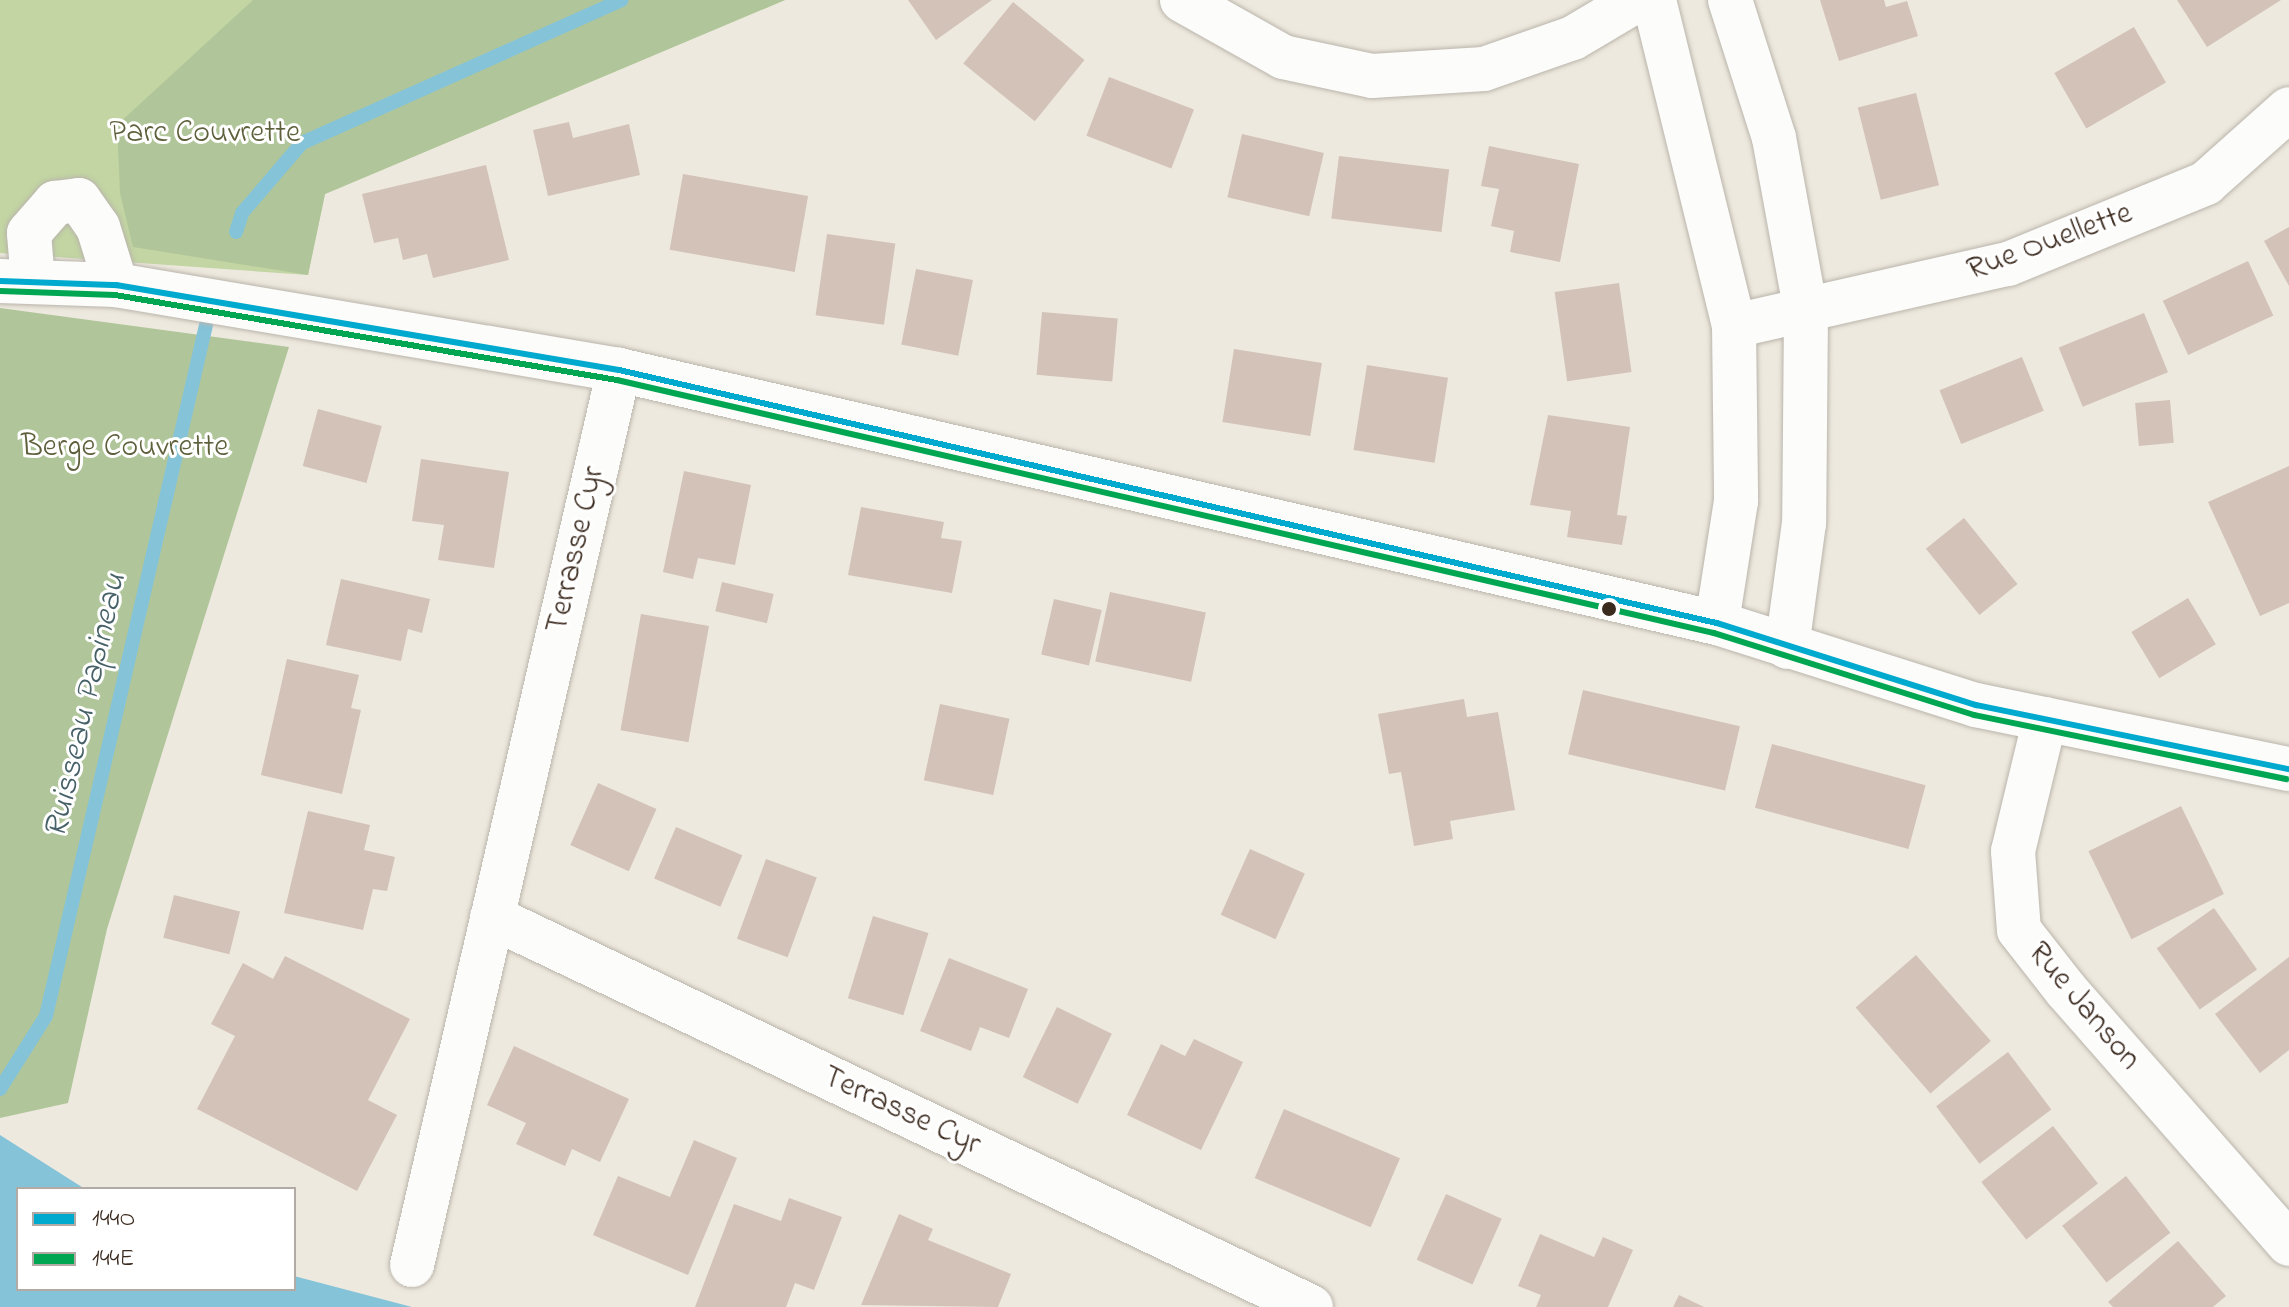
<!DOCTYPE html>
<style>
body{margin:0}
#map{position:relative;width:2289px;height:1307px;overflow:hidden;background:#eee9de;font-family:"Indie Flower",sans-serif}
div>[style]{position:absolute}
.green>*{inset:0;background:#c2d5a2}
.forest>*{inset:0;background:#b0c69a}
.water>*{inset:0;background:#85c3d8}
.stream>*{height:14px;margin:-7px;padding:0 7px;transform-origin:7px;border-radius:7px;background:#85c3d8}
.building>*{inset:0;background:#d3c2b7;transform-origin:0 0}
.roads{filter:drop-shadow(0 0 2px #bab5ac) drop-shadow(0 0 2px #bab5ac)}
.minor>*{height:44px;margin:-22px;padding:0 22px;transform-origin:22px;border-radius:22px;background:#fcfcfa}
.bus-1>*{height:6px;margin:-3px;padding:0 3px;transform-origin:3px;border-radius:3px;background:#00a9ce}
.bus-2>*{height:6px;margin:-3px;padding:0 3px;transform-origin:3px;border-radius:3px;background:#00a651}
.dots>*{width:22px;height:22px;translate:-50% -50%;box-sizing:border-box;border:4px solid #fff;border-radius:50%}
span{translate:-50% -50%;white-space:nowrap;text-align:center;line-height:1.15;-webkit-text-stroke:6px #fff;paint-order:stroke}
.park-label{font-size:32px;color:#5e603b}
.street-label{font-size:32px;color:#3b2a1e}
.water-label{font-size:34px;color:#476168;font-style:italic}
.legend{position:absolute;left:16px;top:1187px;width:280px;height:104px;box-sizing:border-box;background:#fff;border:2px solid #b1aaa5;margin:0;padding:10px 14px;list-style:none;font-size:24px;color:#3b2a1e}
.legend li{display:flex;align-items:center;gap:16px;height:40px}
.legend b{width:40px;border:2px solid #b1aaa5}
</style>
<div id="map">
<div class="green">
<div style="clip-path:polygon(0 0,785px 0,325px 194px,308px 275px,0 253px)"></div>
</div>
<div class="forest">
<div style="clip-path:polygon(253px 0,785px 0,325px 194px,308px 275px,133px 247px,120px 193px,117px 125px)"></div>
<div style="clip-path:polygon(0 308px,289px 347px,107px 929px,68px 1103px,0 1118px)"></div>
</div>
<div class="water">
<div style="clip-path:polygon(0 1135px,85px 1189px,18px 1189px,18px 1289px,294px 1289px,294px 1276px,412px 1307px,0 1307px)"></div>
</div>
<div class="stream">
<div style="left:236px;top:232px;width:20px;rotate:-72deg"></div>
<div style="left:242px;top:213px;width:92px;rotate:-49.4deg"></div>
<div style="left:302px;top:143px;width:350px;rotate:-24.1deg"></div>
<div style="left:0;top:1089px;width:86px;rotate:-57.8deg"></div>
<div style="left:46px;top:1016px;width:709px;rotate:-76.96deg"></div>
</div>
<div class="building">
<div style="clip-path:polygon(908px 0,992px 0,936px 40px)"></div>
<div style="clip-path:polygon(1820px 0,1884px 0,1886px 7px,1907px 1px,1918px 36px,1839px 61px)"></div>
<div style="clip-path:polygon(2177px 0,2281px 0,2207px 47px)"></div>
<div style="left:1013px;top:2px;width:92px;height:79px;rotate:39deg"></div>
<div style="left:2134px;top:27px;width:64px;height:92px;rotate:60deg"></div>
<div style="left:1109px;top:77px;width:91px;height:63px;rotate:21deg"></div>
<div style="left:1916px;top:93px;width:95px;height:60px;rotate:76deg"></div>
<div style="clip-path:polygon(569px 122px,573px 138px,629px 124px,640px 175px,548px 196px,533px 130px)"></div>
<div style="left:1242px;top:134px;width:84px;height:65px;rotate:13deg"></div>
<div style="clip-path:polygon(1489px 146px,1579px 164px,1560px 262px,1510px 252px,1514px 231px,1491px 226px,1499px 189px,1481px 186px)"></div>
<div style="left:1339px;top:156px;width:111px;height:63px;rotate:7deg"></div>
<div style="clip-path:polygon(486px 165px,509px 260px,433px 278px,427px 254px,403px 260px,398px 238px,374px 243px,362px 194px)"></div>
<div style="left:683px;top:174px;width:127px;height:77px;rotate:10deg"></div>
<div style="clip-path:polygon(2289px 227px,2289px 286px,2264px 241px)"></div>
<div style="left:827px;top:234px;width:69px;height:82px;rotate:8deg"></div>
<div style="left:2248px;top:261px;width:60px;height:94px;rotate:65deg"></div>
<div style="left:916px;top:269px;width:58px;height:77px;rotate:11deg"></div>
<div style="left:1619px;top:283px;width:90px;height:65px;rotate:82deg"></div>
<div style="left:1042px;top:312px;width:76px;height:63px;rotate:5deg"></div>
<div style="left:2144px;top:313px;width:64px;height:92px;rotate:68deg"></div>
<div style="left:1234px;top:349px;width:89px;height:74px;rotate:9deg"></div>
<div style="left:2022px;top:357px;width:58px;height:89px;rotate:68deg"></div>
<div style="left:1367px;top:365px;width:82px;height:86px;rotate:9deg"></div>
<div style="left:2170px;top:400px;width:43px;height:35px;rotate:85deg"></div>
<div style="left:318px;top:409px;width:66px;height:59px;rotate:15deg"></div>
<div style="clip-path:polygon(1548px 415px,1630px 427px,1617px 515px,1627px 516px,1622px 545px,1567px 537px,1571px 511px,1530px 505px)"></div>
<div style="clip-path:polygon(421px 459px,509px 472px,494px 568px,438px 560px,444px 525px,412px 521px)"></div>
<div style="clip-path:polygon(2289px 466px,2289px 603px,2260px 616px,2208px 502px)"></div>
<div style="clip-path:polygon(684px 471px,751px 485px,735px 565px,698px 558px,693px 579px,663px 572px)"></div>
<div style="clip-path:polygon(861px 507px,944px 522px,941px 538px,962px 541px,952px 593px,848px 575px)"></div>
<div style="left:1964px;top:518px;width:85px;height:49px;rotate:51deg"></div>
<div style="clip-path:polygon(341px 579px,430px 599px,422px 633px,408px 629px,401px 661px,326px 645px)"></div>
<div style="left:722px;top:582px;width:53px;height:30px;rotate:13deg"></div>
<div style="left:1110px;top:592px;width:98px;height:71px;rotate:12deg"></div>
<div style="left:2188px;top:598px;width:54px;height:66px;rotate:59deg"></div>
<div style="left:1054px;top:599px;width:49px;height:57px;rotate:13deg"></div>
<div style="left:641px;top:614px;width:69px;height:118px;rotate:10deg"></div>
<div style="clip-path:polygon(287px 659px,359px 675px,351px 708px,361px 710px,342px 794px,261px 775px)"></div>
<div style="left:1583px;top:690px;width:161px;height:66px;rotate:13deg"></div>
<div style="clip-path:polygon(1464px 699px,1467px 717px,1498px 712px,1515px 810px,1450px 821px,1453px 839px,1414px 846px,1401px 772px,1389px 774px,1378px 714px)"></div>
<div style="left:940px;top:704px;width:71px;height:78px;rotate:12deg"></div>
<div style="left:1772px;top:744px;width:159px;height:66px;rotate:15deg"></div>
<div style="left:598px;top:783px;width:64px;height:68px;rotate:24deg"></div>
<div style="left:2181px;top:806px;width:98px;height:103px;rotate:64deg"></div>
<div style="clip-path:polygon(308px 811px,370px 825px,364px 850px,395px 857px,387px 891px,373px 889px,363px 930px,284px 913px)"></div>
<div style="left:676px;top:827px;width:72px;height:56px;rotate:23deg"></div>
<div style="left:1250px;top:849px;width:60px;height:72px;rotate:24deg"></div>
<div style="left:766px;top:859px;width:54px;height:85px;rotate:20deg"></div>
<div style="left:174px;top:895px;width:68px;height:44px;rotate:14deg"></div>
<div style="left:2214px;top:908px;width:75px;height:70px;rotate:55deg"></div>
<div style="left:873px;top:916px;width:58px;height:86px;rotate:17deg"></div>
<div style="left:1916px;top:955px;width:114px;height:80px;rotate:49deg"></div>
<div style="clip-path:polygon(285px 956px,410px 1019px,368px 1100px,397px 1115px,357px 1191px,197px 1109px,235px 1036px,211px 1024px,243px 963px,273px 979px)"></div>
<div style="clip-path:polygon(2289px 957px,2289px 1050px,2260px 1073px,2215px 1014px)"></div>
<div style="clip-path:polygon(949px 958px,1028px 989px,1009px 1038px,980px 1027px,971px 1051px,920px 1031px)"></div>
<div style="left:1057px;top:1007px;width:61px;height:78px;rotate:26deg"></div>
<div style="clip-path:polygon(1194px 1039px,1243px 1062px,1201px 1150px,1127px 1115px,1161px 1044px,1185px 1056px)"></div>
<div style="clip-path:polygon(514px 1046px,629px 1099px,600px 1162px,572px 1149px,565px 1166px,516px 1144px,526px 1123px,487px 1105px)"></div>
<div style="left:2008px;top:1052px;width:72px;height:90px;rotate:53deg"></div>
<div style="left:1284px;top:1109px;width:126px;height:75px;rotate:23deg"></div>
<div style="left:2053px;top:1126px;width:73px;height:91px;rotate:52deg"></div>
<div style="clip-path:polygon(694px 1140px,737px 1158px,688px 1275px,593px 1235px,618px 1176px,670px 1197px)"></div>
<div style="left:2126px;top:1176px;width:72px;height:81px;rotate:52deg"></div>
<div style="left:1446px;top:1194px;width:61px;height:72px;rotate:24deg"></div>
<div style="clip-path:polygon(789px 1198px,842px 1217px,814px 1290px,795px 1283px,786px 1307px,695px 1307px,734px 1204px,781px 1221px)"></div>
<div style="clip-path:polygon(899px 1214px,933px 1229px,928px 1240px,1011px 1274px,998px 1307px,861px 1305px)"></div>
<div style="clip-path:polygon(1540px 1234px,1594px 1257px,1603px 1237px,1633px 1250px,1608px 1307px,1536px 1307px,1541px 1295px,1518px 1286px)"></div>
<div style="clip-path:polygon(2178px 1241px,2226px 1296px,2213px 1307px,2113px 1307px,2108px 1302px)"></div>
<div style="clip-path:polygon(1679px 1295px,1704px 1307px,1673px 1307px)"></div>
</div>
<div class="roads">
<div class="minor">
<div style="left:1182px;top:0;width:116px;rotate:29.4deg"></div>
<div style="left:1283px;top:57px;width:91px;rotate:12.1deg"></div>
<div style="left:1372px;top:76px;width:112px;rotate:-3.6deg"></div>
<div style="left:1484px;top:69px;width:94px;rotate:-19.2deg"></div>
<div style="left:1573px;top:38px;width:74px;rotate:-30.7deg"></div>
<div style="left:1654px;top:0;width:336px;rotate:76.2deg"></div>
<div style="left:1734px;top:326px;width:175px;rotate:89.3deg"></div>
<div style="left:1736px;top:501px;width:123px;rotate:98.9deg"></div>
<div style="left:1730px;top:0;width:145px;rotate:72.3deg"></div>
<div style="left:1774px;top:138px;width:178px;rotate:79.6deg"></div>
<div style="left:1806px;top:313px;width:210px;rotate:90.5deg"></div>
<div style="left:1804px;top:523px;width:125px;rotate:97.8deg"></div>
<div style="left:0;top:281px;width:116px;rotate:2deg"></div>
<div style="left:116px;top:285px;width:510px;rotate:9.59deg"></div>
<div style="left:619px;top:370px;width:1127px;rotate:12.98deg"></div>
<div style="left:1717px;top:623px;width:272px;rotate:17.6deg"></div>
<div style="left:1976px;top:705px;width:319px;rotate:11.6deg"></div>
<div style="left:33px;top:282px;width:49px;rotate:-94.7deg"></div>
<div style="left:29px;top:233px;width:40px;rotate:-49deg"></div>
<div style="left:55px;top:203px;width:24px;rotate:-7deg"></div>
<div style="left:79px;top:200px;width:33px;rotate:55deg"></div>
<div style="left:98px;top:227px;width:61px;rotate:72.8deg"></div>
<div style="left:1734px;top:326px;width:281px;rotate:-12.8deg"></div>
<div style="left:2008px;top:264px;width:214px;rotate:-22.2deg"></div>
<div style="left:2206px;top:183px;width:111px;rotate:-41.7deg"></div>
<div style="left:2045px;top:719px;width:136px;rotate:103.6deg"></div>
<div style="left:2013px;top:851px;width:79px;rotate:85.7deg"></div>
<div style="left:2019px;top:930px;width:76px;rotate:51.9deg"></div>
<div style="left:2066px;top:990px;width:338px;rotate:48.7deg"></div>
<div style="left:492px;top:917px;width:907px;rotate:25.46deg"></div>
<div style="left:412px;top:1265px;width:919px;rotate:-76.98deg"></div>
</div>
</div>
<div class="bus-1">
<div style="left:0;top:281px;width:116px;rotate:2deg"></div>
<div style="left:116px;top:285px;width:510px;rotate:9.59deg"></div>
<div style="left:619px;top:370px;width:1127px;rotate:12.98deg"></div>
<div style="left:1717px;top:623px;width:272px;rotate:17.6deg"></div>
<div style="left:1976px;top:705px;width:319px;rotate:11.6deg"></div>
</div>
<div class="bus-2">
<div style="left:0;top:291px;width:115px;rotate:2deg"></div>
<div style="left:115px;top:295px;width:509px;rotate:9.61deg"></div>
<div style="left:617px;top:380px;width:1126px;rotate:12.99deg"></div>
<div style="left:1714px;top:633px;width:273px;rotate:17.5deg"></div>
<div style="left:1974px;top:715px;width:319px;rotate:11.6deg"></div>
</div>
<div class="dots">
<div style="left:1609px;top:609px;background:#3b2a1e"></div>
</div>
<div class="park-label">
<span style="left:205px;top:134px">Parc Couvrette</span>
<span style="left:125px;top:448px">Berge Couvrette</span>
</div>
<div class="street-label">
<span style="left:2050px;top:243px;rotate:-20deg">Rue Ouellette</span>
<span style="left:577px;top:550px;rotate:-77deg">Terrasse Cyr</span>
<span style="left:2083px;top:1007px;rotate:50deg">Rue Janson</span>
<span style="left:901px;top:1112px;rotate:25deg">Terrasse Cyr</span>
</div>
<div class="water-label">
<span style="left:87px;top:706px;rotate:-77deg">Ruisseau Papineau</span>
</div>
<ul class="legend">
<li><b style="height:10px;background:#00a9ce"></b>144O</li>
<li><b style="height:10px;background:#00a651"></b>144E</li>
</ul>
</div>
